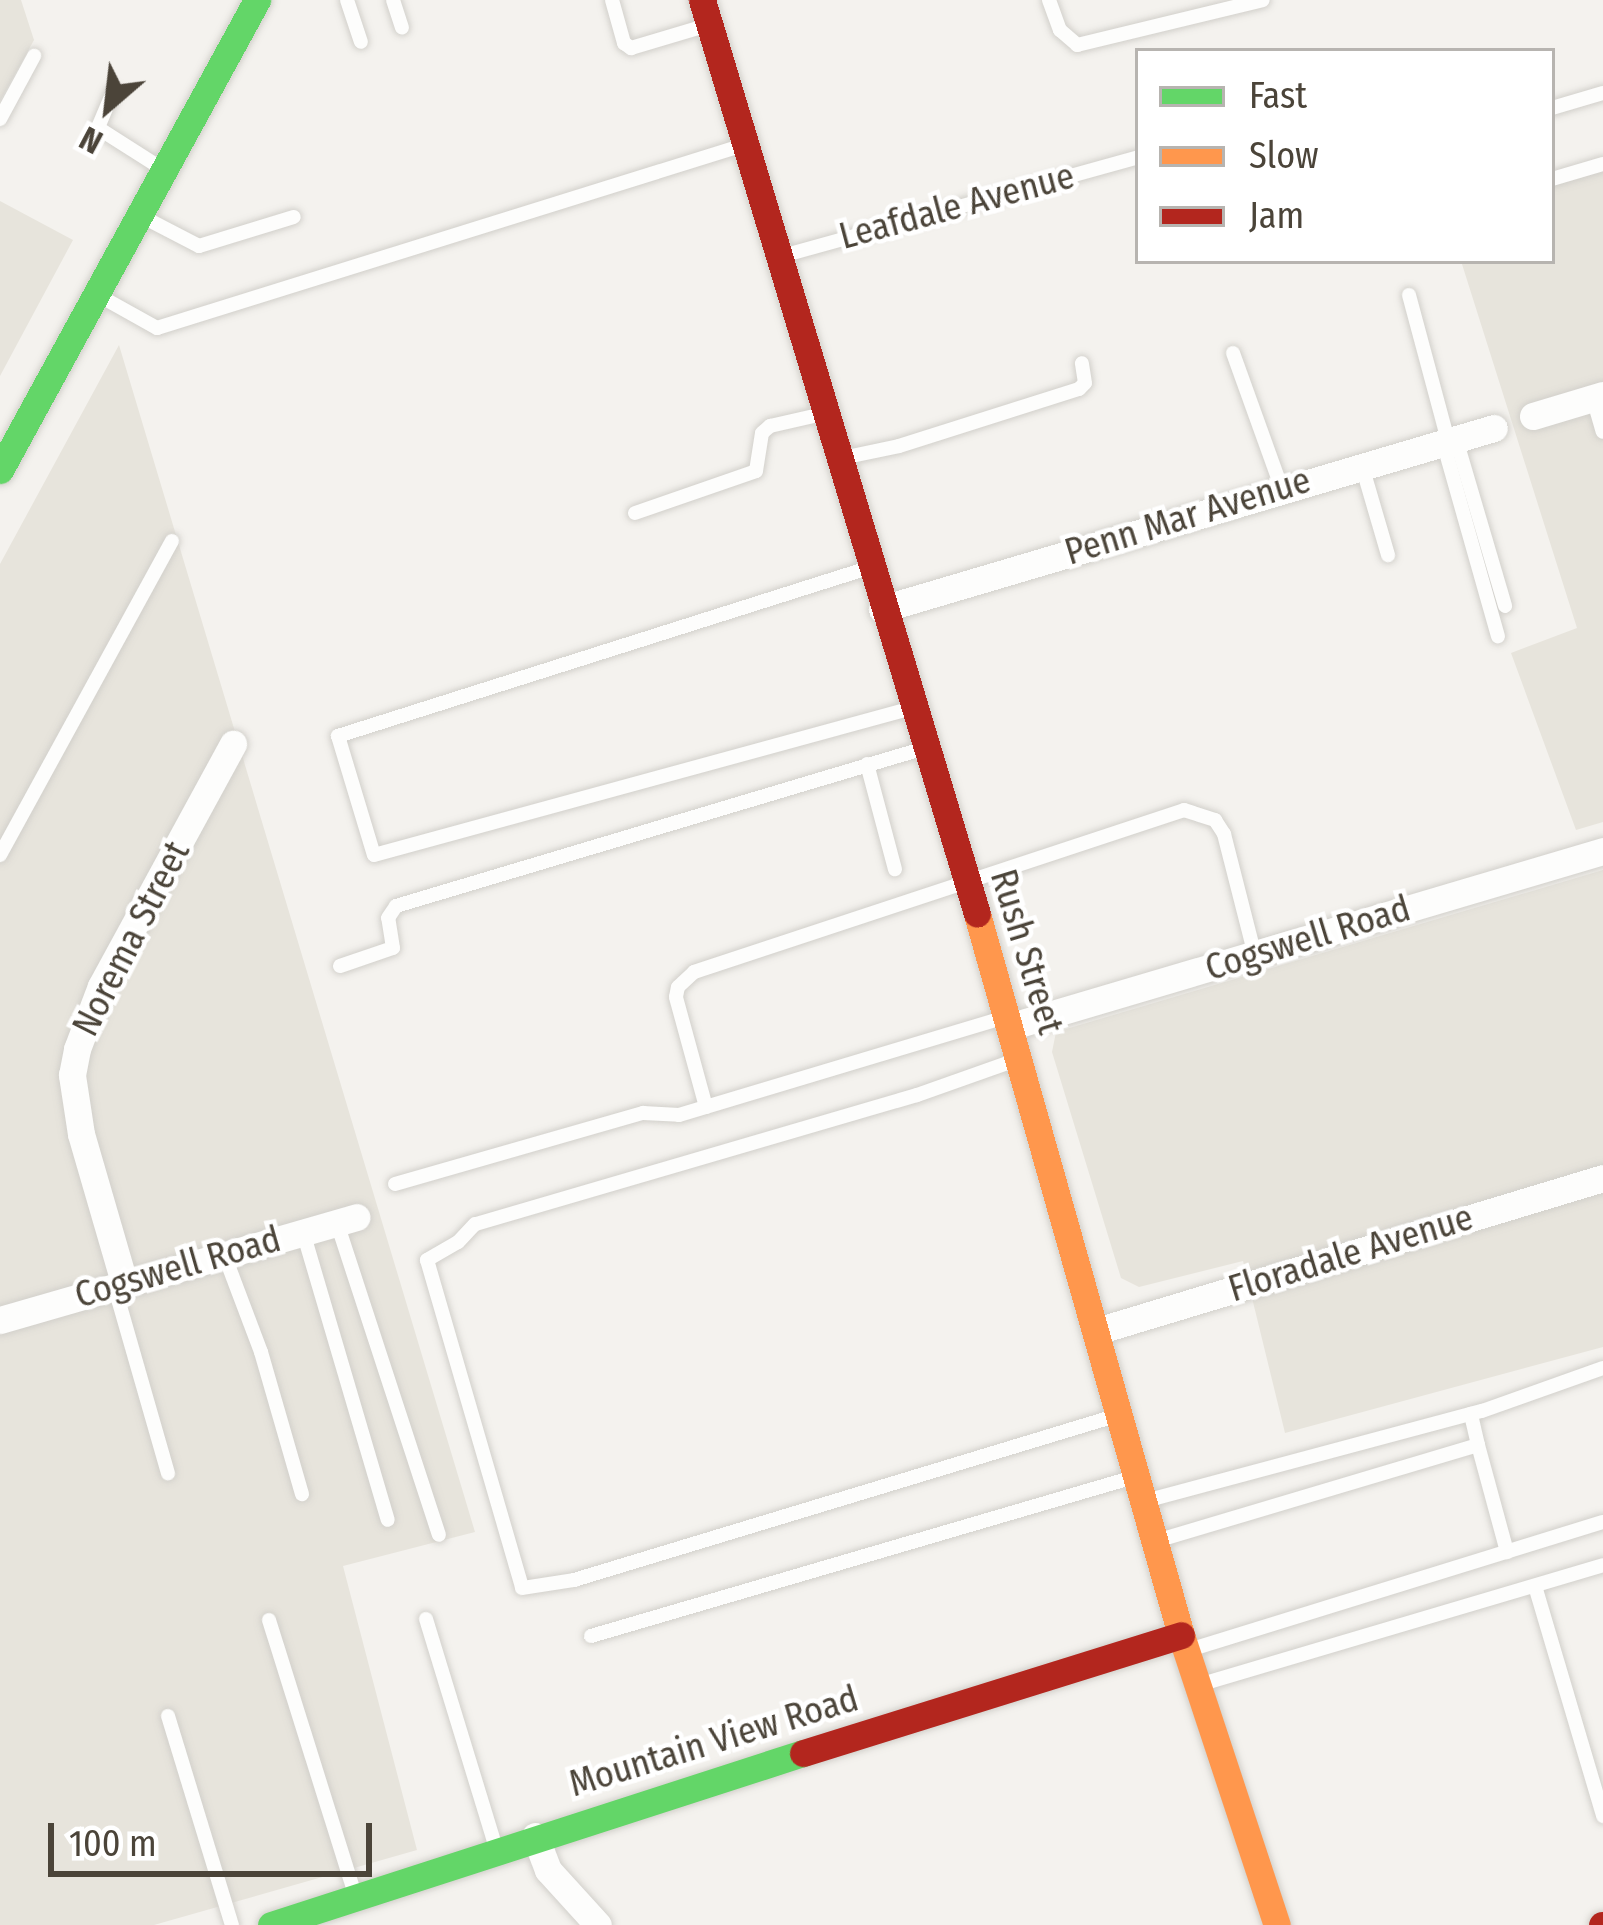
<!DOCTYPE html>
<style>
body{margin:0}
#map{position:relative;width:1603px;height:1925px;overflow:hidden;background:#f4f2ee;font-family:"Fira Sans Condensed",sans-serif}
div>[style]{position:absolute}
.residential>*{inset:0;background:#e7e4dc}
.roads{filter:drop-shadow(0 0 3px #d2d0cb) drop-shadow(0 0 3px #d2d0cb)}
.lane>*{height:14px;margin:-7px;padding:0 7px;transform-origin:7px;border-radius:7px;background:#fdfdfc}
.street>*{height:27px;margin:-13.5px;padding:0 13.5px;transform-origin:13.5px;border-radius:13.5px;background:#fdfdfc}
.fast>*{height:27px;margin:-13.5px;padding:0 13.5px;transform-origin:13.5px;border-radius:13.5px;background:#63d668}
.slow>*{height:27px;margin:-13.5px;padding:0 13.5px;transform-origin:13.5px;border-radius:13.5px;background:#ff974d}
.jam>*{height:27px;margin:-13.5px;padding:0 13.5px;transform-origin:13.5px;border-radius:13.5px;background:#b3261e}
span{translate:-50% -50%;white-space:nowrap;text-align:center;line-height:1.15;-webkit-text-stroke:9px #fff;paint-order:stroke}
.street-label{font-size:36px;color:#4b4439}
.legend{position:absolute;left:1135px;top:48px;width:420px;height:216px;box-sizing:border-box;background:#fff;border:3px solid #b7b4b0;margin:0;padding:15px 21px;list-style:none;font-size:36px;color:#4b4439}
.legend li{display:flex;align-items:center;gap:24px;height:60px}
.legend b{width:60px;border:3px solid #b7b4b0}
.north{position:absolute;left:48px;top:48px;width:120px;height:120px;-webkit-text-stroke:9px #fff;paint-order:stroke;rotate:208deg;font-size:33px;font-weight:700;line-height:48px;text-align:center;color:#4b4439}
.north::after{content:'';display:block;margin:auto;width:42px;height:54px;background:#4b4439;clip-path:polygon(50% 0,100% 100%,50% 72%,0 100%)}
.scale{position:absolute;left:48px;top:1823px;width:324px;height:54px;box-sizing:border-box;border:6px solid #4b4439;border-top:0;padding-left:15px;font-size:36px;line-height:42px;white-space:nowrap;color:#4b4439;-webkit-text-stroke:9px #fff;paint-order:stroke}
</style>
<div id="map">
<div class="residential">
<div style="clip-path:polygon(0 0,21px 0,34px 40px,0 101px)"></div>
<div style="clip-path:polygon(1603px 164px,1603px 822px,1576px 830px,1511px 653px,1577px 628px,1461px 261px,1552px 261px,1552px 179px)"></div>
<div style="clip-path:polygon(0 201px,73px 240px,0 376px)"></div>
<div style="clip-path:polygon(119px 345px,475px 1532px,343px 1566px,417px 1850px,154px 1925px,0 1925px,0 564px)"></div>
<div style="clip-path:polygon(1603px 870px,1603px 1347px,1285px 1433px,1243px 1261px,1139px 1287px,1121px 1278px,1052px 1052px,1056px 1032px)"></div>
</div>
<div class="roads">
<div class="lane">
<div style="left:347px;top:0;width:44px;rotate:71.6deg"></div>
<div style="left:393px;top:0;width:29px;rotate:72deg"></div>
<div style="left:612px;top:0;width:45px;rotate:74.4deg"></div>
<div style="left:624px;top:43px;width:9px;rotate:36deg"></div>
<div style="left:631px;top:48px;width:77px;rotate:-16.6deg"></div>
<div style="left:1049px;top:0;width:32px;rotate:70deg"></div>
<div style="left:1060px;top:30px;width:23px;rotate:41deg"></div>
<div style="left:1077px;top:45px;width:191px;rotate:-13.6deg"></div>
<div style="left:113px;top:92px;width:39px;rotate:113deg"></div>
<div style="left:98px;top:128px;width:78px;rotate:32.5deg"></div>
<div style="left:1552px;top:108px;width:53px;rotate:-16.4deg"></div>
<div style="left:0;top:119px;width:72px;rotate:-61.6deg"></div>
<div style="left:1552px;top:179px;width:53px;rotate:-16.4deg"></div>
<div style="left:143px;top:217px;width:63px;rotate:27.4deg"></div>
<div style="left:199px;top:246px;width:99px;rotate:-17deg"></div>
<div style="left:782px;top:256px;width:370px;rotate:-15.5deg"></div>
<div style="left:96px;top:294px;width:70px;rotate:29.1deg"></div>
<div style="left:157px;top:328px;width:615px;rotate:-17.32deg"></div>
<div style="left:1409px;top:295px;width:151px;rotate:75deg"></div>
<div style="left:1233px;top:353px;width:145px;rotate:70.2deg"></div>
<div style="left:1593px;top:398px;width:35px;rotate:74deg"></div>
<div style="left:1456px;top:439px;width:174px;rotate:73.6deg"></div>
<div style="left:1443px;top:442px;width:202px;rotate:74.2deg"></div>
<div style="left:842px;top:458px;width:58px;rotate:-11.9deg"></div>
<div style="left:899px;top:446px;width:189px;rotate:-17.6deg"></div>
<div style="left:1079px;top:389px;width:8px;rotate:-45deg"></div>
<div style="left:1085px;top:383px;width:20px;rotate:-99deg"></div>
<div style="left:1362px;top:466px;width:93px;rotate:73.7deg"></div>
<div style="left:635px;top:513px;width:128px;rotate:-19.1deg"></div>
<div style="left:756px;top:471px;width:38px;rotate:-81deg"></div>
<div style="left:762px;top:433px;width:11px;rotate:-41deg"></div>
<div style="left:770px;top:426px;width:54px;rotate:-12.8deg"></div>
<div style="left:865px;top:569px;width:553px;rotate:162.42deg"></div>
<div style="left:338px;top:736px;width:124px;rotate:73.2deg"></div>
<div style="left:374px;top:855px;width:558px;rotate:-15.28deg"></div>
<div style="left:867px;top:764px;width:109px;rotate:75.1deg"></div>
<div style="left:0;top:855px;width:358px;rotate:-61.3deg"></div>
<div style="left:340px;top:966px;width:56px;rotate:-18.8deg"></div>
<div style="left:393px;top:948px;width:30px;rotate:-99deg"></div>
<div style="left:388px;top:918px;width:14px;rotate:-56deg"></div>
<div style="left:396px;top:906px;width:552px;rotate:-16.63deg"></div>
<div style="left:1016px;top:1060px;width:105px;rotate:160.5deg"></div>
<div style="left:917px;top:1095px;width:460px;rotate:163.7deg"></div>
<div style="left:475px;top:1224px;width:25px;rotate:133deg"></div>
<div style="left:458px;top:1242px;width:36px;rotate:150deg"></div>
<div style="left:427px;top:1260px;width:341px;rotate:73.8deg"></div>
<div style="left:522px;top:1588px;width:53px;rotate:-8.7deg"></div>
<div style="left:574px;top:1580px;width:565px;rotate:-16.86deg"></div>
<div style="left:706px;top:1107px;width:114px;rotate:-105.3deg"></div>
<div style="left:676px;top:997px;width:10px;rotate:-79deg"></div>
<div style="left:678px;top:987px;width:22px;rotate:-43deg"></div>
<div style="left:694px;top:972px;width:516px;rotate:-18.29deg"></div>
<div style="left:1184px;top:810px;width:33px;rotate:18deg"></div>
<div style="left:1215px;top:820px;width:17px;rotate:57deg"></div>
<div style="left:1224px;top:834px;width:126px;rotate:75.7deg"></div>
<div style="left:395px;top:1184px;width:258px;rotate:-16deg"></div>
<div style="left:643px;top:1113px;width:36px;rotate:3deg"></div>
<div style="left:679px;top:1115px;width:345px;rotate:-16.7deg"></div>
<div style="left:337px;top:1223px;width:328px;rotate:71.9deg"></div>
<div style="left:303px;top:1232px;width:300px;rotate:73.6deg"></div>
<div style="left:224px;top:1254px;width:105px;rotate:69.3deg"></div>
<div style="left:261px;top:1352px;width:148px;rotate:73.9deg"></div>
<div style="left:114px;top:1285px;width:196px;rotate:74deg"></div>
<div style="left:1478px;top:1445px;width:111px;rotate:74.8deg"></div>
<div style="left:1145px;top:1501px;width:349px;rotate:-15deg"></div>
<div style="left:1482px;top:1411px;width:128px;rotate:-19.6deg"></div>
<div style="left:1156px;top:1541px;width:336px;rotate:-16.6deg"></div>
<div style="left:1478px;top:1445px;width:32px;rotate:-103deg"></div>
<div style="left:1535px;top:1586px;width:240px;rotate:73.5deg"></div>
<div style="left:426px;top:1619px;width:239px;rotate:73deg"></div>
<div style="left:269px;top:1620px;width:288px;rotate:72.6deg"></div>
<div style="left:591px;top:1636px;width:566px;rotate:-16.32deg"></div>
<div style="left:1189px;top:1650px;width:433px;rotate:-17.2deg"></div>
<div style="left:1202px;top:1684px;width:418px;rotate:-16.5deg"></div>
<div style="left:168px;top:1716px;width:219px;rotate:73deg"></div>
</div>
<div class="street">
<div style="left:1533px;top:416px;width:73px;rotate:-16.7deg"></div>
<div style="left:882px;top:609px;width:638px;rotate:-16.48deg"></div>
<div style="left:1012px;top:1026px;width:616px;rotate:-16.49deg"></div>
<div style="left:124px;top:1282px;width:154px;rotate:-106.2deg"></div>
<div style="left:81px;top:1134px;width:60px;rotate:-98.7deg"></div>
<div style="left:72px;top:1075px;width:26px;rotate:-79deg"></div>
<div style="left:77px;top:1049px;width:67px;rotate:-69.1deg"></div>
<div style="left:101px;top:986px;width:276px;rotate:-61.4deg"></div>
<div style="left:0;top:1320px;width:371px;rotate:-16.1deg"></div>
<div style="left:1100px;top:1330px;width:525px;rotate:-16.81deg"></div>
<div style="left:535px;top:1836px;width:36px;rotate:69deg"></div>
<div style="left:548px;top:1870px;width:74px;rotate:47.7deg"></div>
</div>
<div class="fast">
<div style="left:0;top:470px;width:536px;rotate:-61.33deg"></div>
<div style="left:271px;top:1925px;width:559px;rotate:-17.92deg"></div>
</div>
<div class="slow">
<div style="left:977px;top:914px;width:749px;rotate:74.2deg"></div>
<div style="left:1181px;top:1635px;width:305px;rotate:71.7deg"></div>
</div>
<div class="jam">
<div style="left:702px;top:0;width:954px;rotate:73.25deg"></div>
<div style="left:803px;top:1753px;width:396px;rotate:-17.3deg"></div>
<div style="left:1602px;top:1925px;width:1px"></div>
</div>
</div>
<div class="street-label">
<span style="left:957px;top:207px;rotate:-15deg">Leafdale Avenue</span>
<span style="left:1188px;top:517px;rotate:-17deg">Penn Mar Avenue</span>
<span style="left:132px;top:939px;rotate:-63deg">Norema Street</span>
<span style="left:1308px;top:939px;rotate:-17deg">Cogswell Road</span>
<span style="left:1026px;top:952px;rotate:73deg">Rush Street</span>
<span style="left:1351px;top:1254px;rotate:-17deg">Floradale Avenue</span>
<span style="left:178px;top:1268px;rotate:-16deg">Cogswell Road</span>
<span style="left:714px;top:1742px;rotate:-17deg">Mountain View Road</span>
</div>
<ul class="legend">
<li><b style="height:15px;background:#63d668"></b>Fast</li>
<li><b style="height:15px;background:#ff974d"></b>Slow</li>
<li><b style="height:15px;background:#b3261e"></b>Jam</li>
</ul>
<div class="north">N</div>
<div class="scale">100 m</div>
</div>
